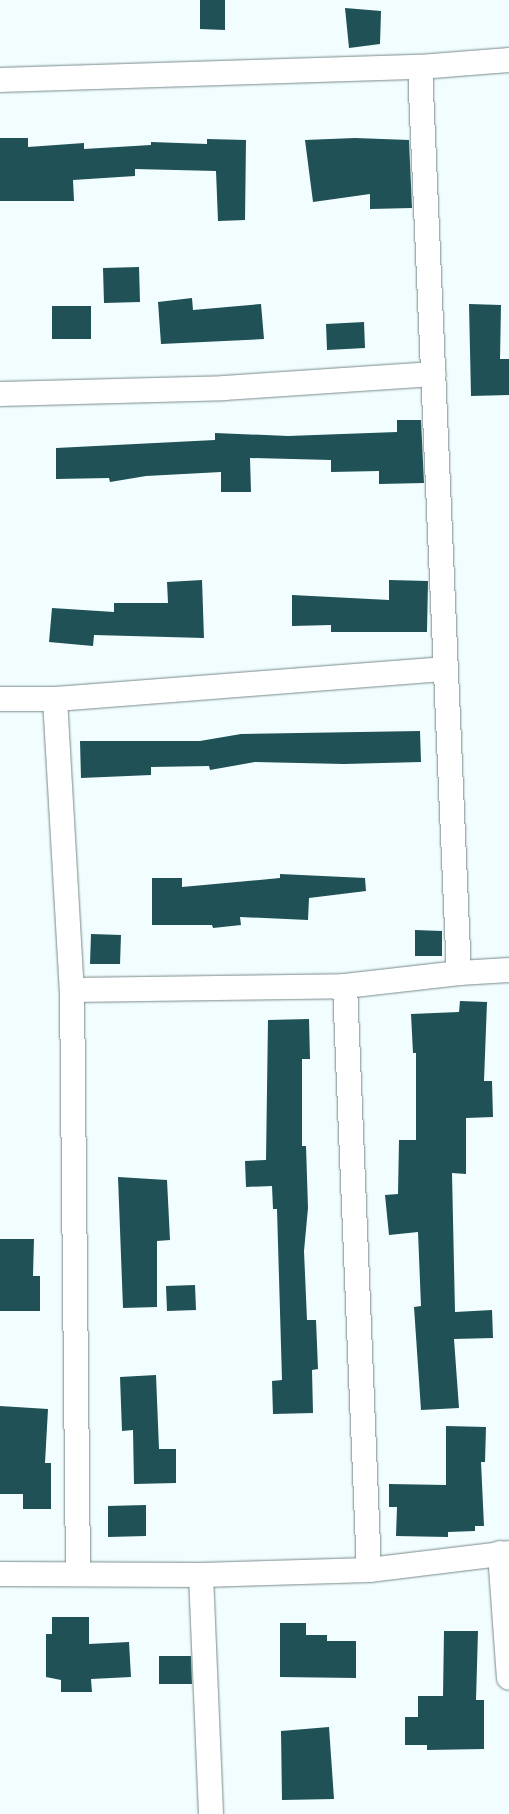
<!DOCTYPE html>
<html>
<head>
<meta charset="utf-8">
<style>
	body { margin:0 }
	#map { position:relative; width:509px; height:1814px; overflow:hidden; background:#f1fdfe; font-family:Raleway,sans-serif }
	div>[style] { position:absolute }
	.building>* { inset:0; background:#1f5156 }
	.roads { filter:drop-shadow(0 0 1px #788a8b) drop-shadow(0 0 1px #788a8b) }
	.street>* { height:24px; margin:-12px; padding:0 12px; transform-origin:12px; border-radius:12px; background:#fff }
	span { translate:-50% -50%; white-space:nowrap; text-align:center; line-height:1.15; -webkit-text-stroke:5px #f1fdfe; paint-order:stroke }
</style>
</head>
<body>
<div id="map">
	<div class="building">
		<div style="clip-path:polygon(200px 0,225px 0,225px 30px,200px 29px)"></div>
		<div style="clip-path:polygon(345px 8px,381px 11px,380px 44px,349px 48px)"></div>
		<div style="clip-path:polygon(0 138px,28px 138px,28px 147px,84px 143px,84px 149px,151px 145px,151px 142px,207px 144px,207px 139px,246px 140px,245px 220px,218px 221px,216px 171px,135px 169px,135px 176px,73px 180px,74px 201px,0 201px)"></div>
		<div style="clip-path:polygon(355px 138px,409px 140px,412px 208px,370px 209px,370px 194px,313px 202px,305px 140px)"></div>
		<div style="clip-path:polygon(139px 267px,140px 302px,104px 303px,103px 268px)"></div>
		<div style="clip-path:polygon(192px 298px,193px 310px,261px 304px,264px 339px,161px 344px,158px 302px)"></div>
		<div style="clip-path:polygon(469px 304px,501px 305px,500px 359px,509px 359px,509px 395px,471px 396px)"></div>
		<div style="clip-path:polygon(52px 306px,91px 306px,91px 339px,52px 339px)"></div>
		<div style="clip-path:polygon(364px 322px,365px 348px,327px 350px,326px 324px)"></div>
		<div style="clip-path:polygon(397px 420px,421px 420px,424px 483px,379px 484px,379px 471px,331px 472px,331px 460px,250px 458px,251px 492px,221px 492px,221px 472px,146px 476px,110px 482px,109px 478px,56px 479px,56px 448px,215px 440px,215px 433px,288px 436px,397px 432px)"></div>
		<div style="clip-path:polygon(202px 580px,204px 638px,94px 635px,93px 646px,49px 642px,52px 608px,114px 612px,114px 603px,168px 603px,167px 582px)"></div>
		<div style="clip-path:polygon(389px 580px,428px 581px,427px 632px,331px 632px,331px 625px,292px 626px,292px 595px,389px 600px)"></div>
		<div style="clip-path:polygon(420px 731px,421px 762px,344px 764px,255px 762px,210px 770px,209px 766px,151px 767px,151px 775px,81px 778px,80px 741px,200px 741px,241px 734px)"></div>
		<div style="clip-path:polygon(280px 874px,365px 878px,366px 891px,309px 898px,308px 920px,240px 917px,241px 925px,213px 928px,212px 925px,152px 925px,152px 878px,182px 878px,182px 887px,280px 878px)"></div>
		<div style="clip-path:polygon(415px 930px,442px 931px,442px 956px,415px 956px)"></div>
		<div style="clip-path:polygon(91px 934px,121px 935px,120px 964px,90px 964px)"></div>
		<div style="clip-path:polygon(460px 1001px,487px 1002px,484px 1081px,492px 1081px,493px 1117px,466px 1118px,466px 1174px,452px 1173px,455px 1312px,492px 1310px,493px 1338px,454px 1339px,459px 1408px,421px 1410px,414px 1307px,421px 1306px,418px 1232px,389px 1235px,385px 1195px,398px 1194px,399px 1140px,416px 1140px,416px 1053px,413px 1053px,411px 1014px,459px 1012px)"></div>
		<div style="clip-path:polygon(309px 1019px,310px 1059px,302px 1059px,302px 1146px,306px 1146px,308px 1208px,304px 1251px,307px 1320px,316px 1320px,318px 1369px,312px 1370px,313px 1413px,273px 1414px,272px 1381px,282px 1380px,277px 1209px,273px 1209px,272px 1186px,246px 1187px,245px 1161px,266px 1160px,268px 1020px)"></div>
		<div style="clip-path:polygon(118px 1177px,167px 1180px,170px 1240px,157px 1241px,157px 1307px,123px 1308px)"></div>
		<div style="clip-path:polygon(0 1239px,34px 1239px,33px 1276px,40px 1276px,40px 1311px,0 1311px)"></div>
		<div style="clip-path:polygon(195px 1285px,196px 1310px,167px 1311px,166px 1286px)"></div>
		<div style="clip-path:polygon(156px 1375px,159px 1449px,176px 1449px,176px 1483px,134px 1484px,133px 1430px,122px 1431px,120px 1377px)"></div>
		<div style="clip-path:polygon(0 1406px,48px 1409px,45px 1463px,51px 1463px,51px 1509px,23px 1509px,23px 1494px,0 1494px)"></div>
		<div style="clip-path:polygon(446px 1426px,486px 1427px,485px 1462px,481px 1462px,484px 1526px,475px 1526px,475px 1531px,448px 1532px,448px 1537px,396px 1536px,397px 1507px,389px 1507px,389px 1484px,446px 1485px)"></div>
		<div style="clip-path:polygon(146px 1505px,146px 1536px,108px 1537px,108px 1506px)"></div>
		<div style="clip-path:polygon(52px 1617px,89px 1617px,89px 1644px,129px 1642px,131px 1677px,91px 1679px,92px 1692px,61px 1692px,61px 1680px,46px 1677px,46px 1634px,52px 1634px)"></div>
		<div style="clip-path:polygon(280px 1623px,306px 1623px,306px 1635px,327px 1635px,327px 1641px,356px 1641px,356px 1678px,280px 1677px)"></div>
		<div style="clip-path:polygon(444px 1631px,478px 1631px,476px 1700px,484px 1700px,484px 1749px,427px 1750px,427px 1745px,405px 1745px,405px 1717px,418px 1717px,418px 1696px,443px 1696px)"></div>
		<div style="clip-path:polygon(159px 1656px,191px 1656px,192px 1684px,159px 1684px)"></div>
		<div style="clip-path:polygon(329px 1727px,334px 1799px,282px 1800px,281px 1731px)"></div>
	</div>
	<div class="roads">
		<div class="street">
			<div style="left:420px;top:67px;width:907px;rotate:87.54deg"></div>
			<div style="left:0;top:80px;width:420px;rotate:-1.8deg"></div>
			<div style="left:420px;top:67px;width:89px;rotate:-4.5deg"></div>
			<div style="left:0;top:394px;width:224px;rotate:-1.5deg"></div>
			<div style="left:224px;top:388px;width:210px;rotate:-3.8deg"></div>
			<div style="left:0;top:699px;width:55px"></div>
			<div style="left:55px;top:699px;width:291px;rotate:86.7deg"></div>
			<div style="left:72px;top:990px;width:584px;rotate:89.41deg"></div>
			<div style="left:55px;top:699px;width:390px;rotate:-4.4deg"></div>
			<div style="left:345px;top:986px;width:584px;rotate:87.65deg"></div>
			<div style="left:72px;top:990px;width:273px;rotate:-0.8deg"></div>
			<div style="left:345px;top:986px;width:115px;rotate:-6.5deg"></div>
			<div style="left:459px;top:973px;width:50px;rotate:-3.4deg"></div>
			<div style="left:500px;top:1553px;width:125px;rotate:85.9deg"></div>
			<div style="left:0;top:1574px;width:201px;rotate:0.3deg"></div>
			<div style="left:201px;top:1575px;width:168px;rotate:-1.7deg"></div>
			<div style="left:369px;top:1570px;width:141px;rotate:-6.9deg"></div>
			<div style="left:201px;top:1575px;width:239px;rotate:87.6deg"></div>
		</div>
	</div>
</div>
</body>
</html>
